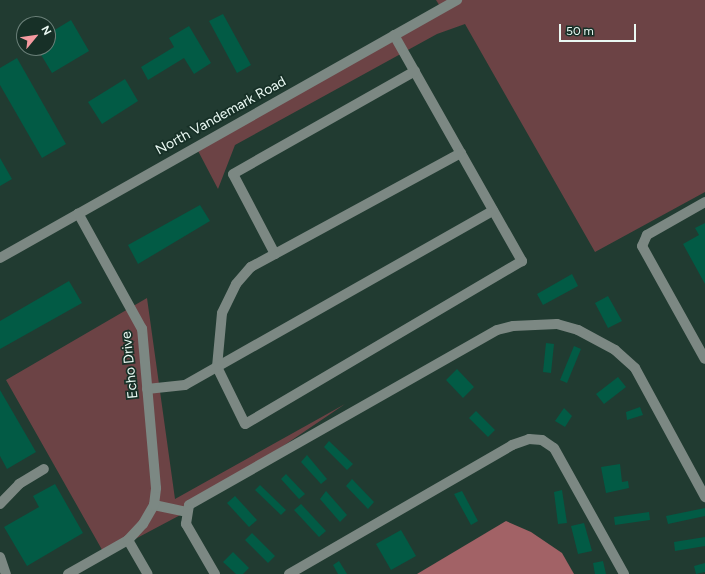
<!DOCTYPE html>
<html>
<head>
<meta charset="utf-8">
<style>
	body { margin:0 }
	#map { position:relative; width:705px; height:574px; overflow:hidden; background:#213b31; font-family:Figtree,sans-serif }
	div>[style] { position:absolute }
	.green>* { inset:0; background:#6c4345 }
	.water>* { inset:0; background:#a26266 }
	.building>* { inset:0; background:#025b45 }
	.minor>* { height:10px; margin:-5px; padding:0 5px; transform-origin:5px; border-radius:5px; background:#7c8883 }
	span { translate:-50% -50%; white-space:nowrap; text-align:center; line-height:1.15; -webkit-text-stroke:3.5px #173027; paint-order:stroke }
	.street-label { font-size:14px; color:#eaf9f3 }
	.north { position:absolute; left:16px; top:16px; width:40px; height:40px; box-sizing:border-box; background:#173027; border:1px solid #6b8079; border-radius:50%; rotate:61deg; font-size:11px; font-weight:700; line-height:16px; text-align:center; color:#eaf9f3 }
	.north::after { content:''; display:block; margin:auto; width:14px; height:18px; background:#f49aa0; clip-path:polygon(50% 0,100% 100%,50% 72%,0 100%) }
	.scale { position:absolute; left:559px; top:24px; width:77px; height:18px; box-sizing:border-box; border:2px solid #eaf9f3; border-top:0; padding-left:5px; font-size:12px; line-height:14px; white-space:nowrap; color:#eaf9f3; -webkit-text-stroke:3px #173027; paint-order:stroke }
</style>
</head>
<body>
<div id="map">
	<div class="green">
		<div style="clip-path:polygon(436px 0,705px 0,705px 192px,595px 252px,465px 24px,437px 34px,235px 145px,218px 189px,196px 147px,441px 8px)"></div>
		<div style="clip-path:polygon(147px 298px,175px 499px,345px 404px,186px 512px,105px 555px,6px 380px)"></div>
	</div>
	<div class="water">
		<div style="clip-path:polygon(506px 521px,531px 532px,562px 553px,574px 574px,417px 574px)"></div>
	</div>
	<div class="building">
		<div style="clip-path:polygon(223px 14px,251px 65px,237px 73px,209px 21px)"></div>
		<div style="clip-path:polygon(71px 20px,89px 51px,52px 73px,37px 48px,48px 48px,48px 34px)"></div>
		<div style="clip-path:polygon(189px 26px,211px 63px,194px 74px,184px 58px,148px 80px,141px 67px,174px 47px,169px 38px)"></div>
		<div style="clip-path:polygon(17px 58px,66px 144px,42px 158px,0 85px,0 68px)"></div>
		<div style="clip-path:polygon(125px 79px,138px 101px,102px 124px,88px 102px)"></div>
		<div style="clip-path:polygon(0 158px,12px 179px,0 186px)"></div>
		<div style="clip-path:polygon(200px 205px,210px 221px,138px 264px,128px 245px)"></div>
		<div style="clip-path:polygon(705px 223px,705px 284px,683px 244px,699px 235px,695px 228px)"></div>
		<div style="clip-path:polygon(572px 274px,578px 286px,543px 305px,537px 294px)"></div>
		<div style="clip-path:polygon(69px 281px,82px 303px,0 349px,0 321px)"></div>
		<div style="clip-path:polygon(608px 296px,622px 321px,608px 328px,595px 303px)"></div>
		<div style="clip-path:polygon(546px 343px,554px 344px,551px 373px,543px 372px)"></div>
		<div style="clip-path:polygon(574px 346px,581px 349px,567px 383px,560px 380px)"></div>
		<div style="clip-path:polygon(457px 369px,474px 387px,463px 398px,446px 380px)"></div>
		<div style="clip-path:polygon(618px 377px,626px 387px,604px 404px,596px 394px)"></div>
		<div style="clip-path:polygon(0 390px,36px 452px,7px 469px,0 456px)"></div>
		<div style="clip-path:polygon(640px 407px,643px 415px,627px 420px,626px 412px)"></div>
		<div style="clip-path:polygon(564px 408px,572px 416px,565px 427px,555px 421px)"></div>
		<div style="clip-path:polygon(476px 411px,495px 430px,488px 437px,469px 418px)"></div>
		<div style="clip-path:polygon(329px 441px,353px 464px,347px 470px,324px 447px)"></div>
		<div style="clip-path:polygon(307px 455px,327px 479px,321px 484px,301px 462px)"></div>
		<div style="clip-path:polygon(620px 464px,622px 482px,628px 481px,629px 488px,606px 493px,601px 467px)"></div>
		<div style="clip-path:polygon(286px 474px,305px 494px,299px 499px,281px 479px)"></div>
		<div style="clip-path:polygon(352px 479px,374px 502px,368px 509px,346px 486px)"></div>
		<div style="clip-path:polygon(55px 484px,83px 533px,27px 566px,4px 527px,39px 507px,33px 496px)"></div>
		<div style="clip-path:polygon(260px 485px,286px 510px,281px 515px,255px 490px)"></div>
		<div style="clip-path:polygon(562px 490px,567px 523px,558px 524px,554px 492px)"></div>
		<div style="clip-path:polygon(326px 491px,347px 515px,340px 522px,320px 499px)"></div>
		<div style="clip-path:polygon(462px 491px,478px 521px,471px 525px,454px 494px)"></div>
		<div style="clip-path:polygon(235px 496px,257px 520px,249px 527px,227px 503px)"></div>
		<div style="clip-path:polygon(301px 504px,326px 531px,319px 537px,294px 510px)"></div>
		<div style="clip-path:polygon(705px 508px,705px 516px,668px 524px,666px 516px)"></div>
		<div style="clip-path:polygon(649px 512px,650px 520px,615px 525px,614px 517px)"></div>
		<div style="clip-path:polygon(584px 523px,592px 551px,578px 554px,571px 526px)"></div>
		<div style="clip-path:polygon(401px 530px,416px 556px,391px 570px,376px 544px)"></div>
		<div style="clip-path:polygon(252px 533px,275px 556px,268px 563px,245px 540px)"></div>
		<div style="clip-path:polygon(705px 537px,705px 546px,675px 551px,674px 542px)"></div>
		<div style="clip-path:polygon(233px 552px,249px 568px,243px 574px,236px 574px,223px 562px)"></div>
		<div style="clip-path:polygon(339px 561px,347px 574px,338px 574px,333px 565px)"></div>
		<div style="clip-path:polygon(603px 561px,606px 574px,595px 574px,593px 563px)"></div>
		<div style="clip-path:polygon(705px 563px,705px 572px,696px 574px,694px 566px)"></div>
	</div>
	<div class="minor">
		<div style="left:394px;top:35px;width:260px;rotate:60.5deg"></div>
		<div style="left:522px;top:261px;width:321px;rotate:149.5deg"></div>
		<div style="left:245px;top:424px;width:64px;rotate:-116.2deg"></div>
		<div style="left:217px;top:367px;width:54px;rotate:-84.7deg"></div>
		<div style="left:222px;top:313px;width:32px;rotate:-64deg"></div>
		<div style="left:236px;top:284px;width:23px;rotate:-49deg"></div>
		<div style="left:251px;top:267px;width:239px;rotate:-28.5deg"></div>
		<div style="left:705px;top:202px;width:67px;rotate:150.4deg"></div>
		<div style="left:647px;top:235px;width:12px;rotate:114deg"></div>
		<div style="left:642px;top:246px;width:129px;rotate:60.9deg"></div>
		<div style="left:275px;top:254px;width:90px;rotate:-117.7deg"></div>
		<div style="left:233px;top:174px;width:209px;rotate:-29.5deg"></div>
		<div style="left:0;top:258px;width:525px;rotate:-29.45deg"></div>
		<div style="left:147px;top:389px;width:38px;rotate:-6deg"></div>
		<div style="left:185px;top:385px;width:354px;rotate:-29.5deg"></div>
		<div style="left:0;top:504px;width:28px;rotate:-46deg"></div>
		<div style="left:19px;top:484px;width:29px;rotate:-31deg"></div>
		<div style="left:154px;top:505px;width:33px;rotate:12deg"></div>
		<div style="left:128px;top:540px;width:39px;rotate:60deg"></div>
		<div style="left:0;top:557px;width:18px;rotate:71deg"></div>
		<div style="left:68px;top:574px;width:69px;rotate:-29.5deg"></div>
		<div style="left:128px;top:540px;width:22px;rotate:-47deg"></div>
		<div style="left:143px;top:524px;width:22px;rotate:-60deg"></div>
		<div style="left:154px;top:505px;width:17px;rotate:-83deg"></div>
		<div style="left:156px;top:488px;width:160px;rotate:-95deg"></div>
		<div style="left:142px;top:329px;width:132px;rotate:-118.9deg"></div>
		<div style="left:215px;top:574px;width:58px;rotate:-120.1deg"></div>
		<div style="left:186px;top:524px;width:19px;rotate:-81deg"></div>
		<div style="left:189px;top:505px;width:354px;rotate:-29.6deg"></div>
		<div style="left:497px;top:330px;width:16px;rotate:-14deg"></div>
		<div style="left:513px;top:326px;width:44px;rotate:-2.6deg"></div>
		<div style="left:557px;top:324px;width:22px;rotate:16deg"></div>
		<div style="left:578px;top:330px;width:42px;rotate:28.4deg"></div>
		<div style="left:615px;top:350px;width:27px;rotate:42deg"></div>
		<div style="left:635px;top:368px;width:147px;rotate:61.5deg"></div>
		<div style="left:289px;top:574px;width:258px;rotate:-30deg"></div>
		<div style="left:512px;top:445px;width:18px;rotate:-19deg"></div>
		<div style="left:529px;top:439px;width:13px;rotate:4deg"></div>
		<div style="left:542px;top:440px;width:14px;rotate:34deg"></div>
		<div style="left:554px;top:448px;width:144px;rotate:60.9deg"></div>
	</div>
	<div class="street-label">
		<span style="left:221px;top:116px;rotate:-29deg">North Vandemark Road</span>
		<span style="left:130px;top:365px;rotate:-96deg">Echo Drive</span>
	</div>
	<div class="north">N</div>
	<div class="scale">50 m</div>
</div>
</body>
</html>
